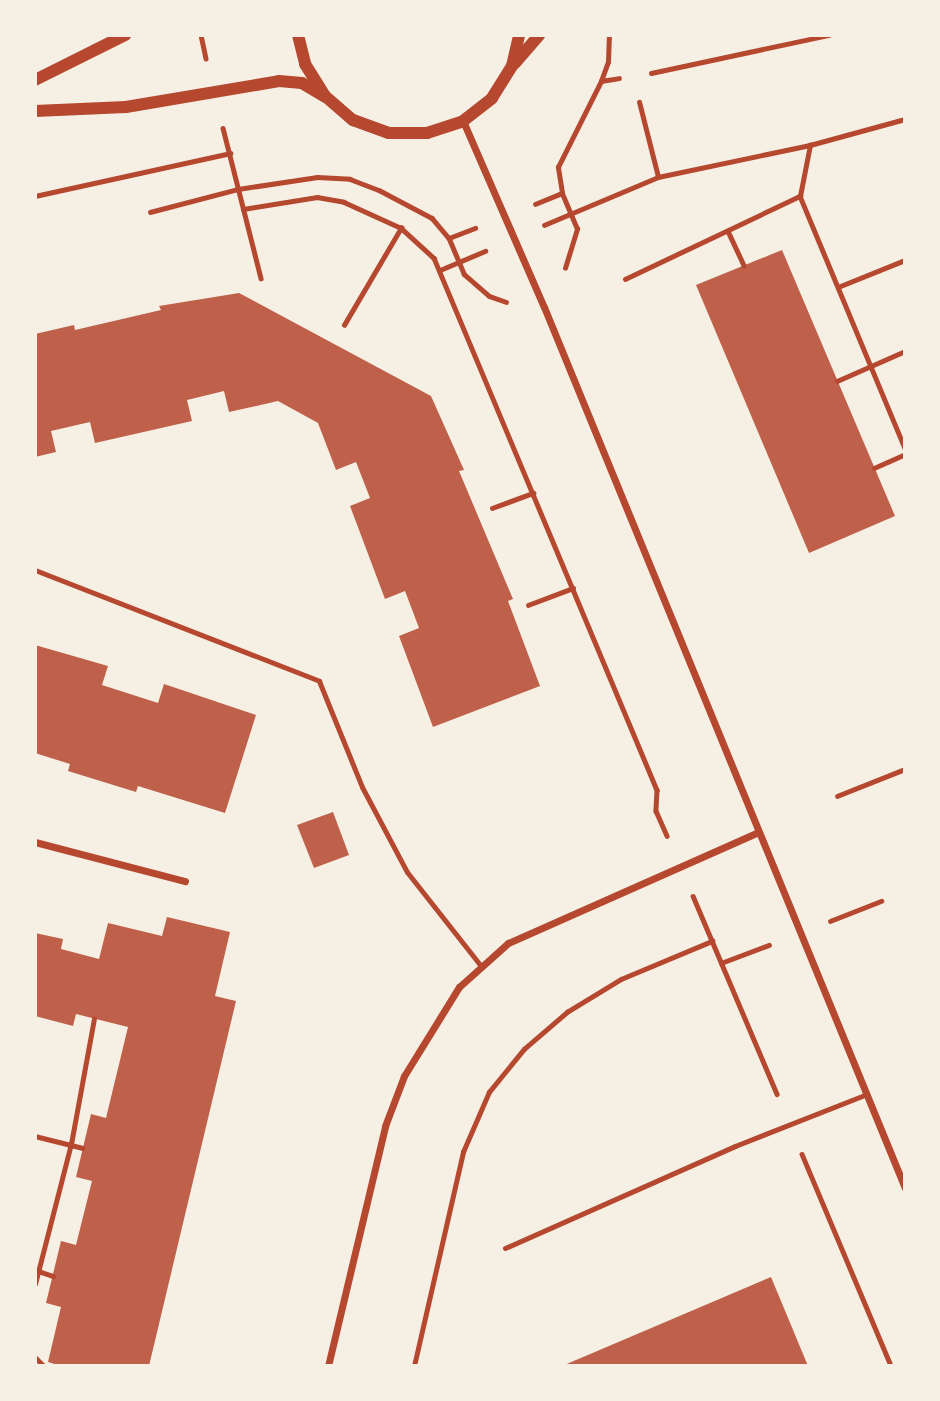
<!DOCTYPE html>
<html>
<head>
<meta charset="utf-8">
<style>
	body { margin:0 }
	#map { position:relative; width:940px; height:1401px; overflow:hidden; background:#f6efe4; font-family:Ubuntu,sans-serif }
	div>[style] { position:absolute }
	.building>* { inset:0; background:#bf614a }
	.path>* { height:4.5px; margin:-2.25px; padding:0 2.25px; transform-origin:2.25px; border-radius:2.25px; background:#b5482f }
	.service>* { height:5px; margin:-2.5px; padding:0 2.5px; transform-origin:2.5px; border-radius:2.5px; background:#b5482f }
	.minor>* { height:7px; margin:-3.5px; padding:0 3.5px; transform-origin:3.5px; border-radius:3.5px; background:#b5482f }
	.tertiary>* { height:12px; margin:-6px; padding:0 6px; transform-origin:6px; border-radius:6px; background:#b5482f }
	span { translate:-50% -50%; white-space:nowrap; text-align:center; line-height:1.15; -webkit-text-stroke:5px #f6efe4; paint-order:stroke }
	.frame { position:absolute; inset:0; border:37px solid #f6efe4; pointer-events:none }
</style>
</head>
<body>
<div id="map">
	<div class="building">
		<div style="clip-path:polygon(782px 250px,895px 516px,809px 553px,696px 285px)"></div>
		<div style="clip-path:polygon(239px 293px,431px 396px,464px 470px,459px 471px,513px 599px,508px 601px,540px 686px,433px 727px,399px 636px,419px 628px,405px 591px,385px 599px,350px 506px,370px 498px,356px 462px,336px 470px,318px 423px,278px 401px,229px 412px,224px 391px,187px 400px,192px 421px,95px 443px,90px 422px,51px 431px,56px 452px,35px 457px,35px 334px,74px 325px,75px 330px,161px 310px,159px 306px)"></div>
		<div style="clip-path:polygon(35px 645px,108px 666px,102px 685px,158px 703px,164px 684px,256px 715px,225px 813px,138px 786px,136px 792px,68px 771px,70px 764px,35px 753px)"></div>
		<div style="clip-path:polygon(333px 812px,349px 855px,314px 868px,297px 825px)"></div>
		<div style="clip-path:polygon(167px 917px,230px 932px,215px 996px,236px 1001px,149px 1366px,61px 1366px,48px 1362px,61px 1307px,46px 1303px,61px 1241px,76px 1245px,92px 1181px,76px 1177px,91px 1114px,106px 1118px,128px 1027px,76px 1014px,73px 1026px,35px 1016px,35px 933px,63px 939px,61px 949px,99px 959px,108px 923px,162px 936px)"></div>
		<div style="clip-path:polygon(771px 1277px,808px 1366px,562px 1366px)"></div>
	</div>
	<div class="path">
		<div style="left:201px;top:35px;width:24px;rotate:78deg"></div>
		<div style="left:601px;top:81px;width:18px;rotate:-9deg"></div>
		<div style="left:223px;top:128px;width:155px;rotate:75.8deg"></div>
		<div style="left:658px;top:177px;width:155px;rotate:-11.9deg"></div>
		<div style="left:35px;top:196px;width:200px;rotate:-12.4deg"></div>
		<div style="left:800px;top:196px;width:52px;rotate:-78.9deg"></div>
		<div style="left:810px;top:145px;width:98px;rotate:-15.3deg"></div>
		<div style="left:535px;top:204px;width:29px;rotate:-22deg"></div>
		<div style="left:243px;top:209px;width:75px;rotate:-9.2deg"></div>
		<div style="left:317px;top:197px;width:27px;rotate:10deg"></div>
		<div style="left:344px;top:202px;width:63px;rotate:24.5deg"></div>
		<div style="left:401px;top:228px;width:45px;rotate:42.3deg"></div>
		<div style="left:434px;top:258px;width:577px;rotate:67.26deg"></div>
		<div style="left:657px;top:790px;width:21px;rotate:93deg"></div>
		<div style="left:656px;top:811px;width:27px;rotate:66deg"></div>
		<div style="left:150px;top:212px;width:91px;rotate:-14.6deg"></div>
		<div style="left:238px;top:189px;width:80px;rotate:-8.6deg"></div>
		<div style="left:317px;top:177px;width:33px;rotate:3deg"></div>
		<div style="left:350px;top:179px;width:31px;rotate:21deg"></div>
		<div style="left:379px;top:190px;width:60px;rotate:27.8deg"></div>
		<div style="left:432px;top:218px;width:26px;rotate:50deg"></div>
		<div style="left:449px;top:238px;width:28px;rotate:-21deg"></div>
		<div style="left:544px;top:225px;width:124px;rotate:-22.8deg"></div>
		<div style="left:658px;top:177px;width:77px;rotate:-104.2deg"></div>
		<div style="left:728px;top:231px;width:38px;rotate:65deg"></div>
		<div style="left:449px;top:238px;width:39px;rotate:67deg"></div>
		<div style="left:464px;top:274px;width:33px;rotate:41deg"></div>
		<div style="left:489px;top:296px;width:18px;rotate:19deg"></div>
		<div style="left:565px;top:268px;width:41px;rotate:-72.9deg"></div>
		<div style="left:577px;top:229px;width:39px;rotate:-113deg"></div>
		<div style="left:562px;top:193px;width:26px;rotate:-99deg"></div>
		<div style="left:558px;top:167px;width:96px;rotate:-63.4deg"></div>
		<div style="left:601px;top:81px;width:20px;rotate:-70deg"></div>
		<div style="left:608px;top:62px;width:27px;rotate:-88deg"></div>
		<div style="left:440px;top:270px;width:49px;rotate:-22.9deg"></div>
		<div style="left:625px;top:279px;width:194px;rotate:-25.4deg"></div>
		<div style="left:800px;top:196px;width:273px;rotate:67.4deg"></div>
		<div style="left:838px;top:287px;width:72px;rotate:-21.9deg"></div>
		<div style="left:344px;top:325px;width:113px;rotate:-59.6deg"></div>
		<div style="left:837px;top:381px;width:74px;rotate:-23.8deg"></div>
		<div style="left:874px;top:468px;width:34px;rotate:-24deg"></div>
		<div style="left:492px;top:508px;width:44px;rotate:-20.1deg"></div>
		<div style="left:528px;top:605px;width:48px;rotate:-20.7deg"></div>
		<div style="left:837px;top:796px;width:73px;rotate:-21.7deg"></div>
		<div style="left:693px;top:896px;width:215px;rotate:67deg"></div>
		<div style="left:830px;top:921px;width:55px;rotate:-21.4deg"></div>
		<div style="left:721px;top:963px;width:51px;rotate:-20.6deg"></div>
		<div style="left:35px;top:1136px;width:49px;rotate:14deg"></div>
		<div style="left:802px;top:1154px;width:230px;rotate:67.2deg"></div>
		<div style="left:35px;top:1270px;width:19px;rotate:18deg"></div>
		<div style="left:35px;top:1284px;width:145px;rotate:-75.6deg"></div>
		<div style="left:71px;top:1144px;width:127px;rotate:-79.6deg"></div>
		<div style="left:35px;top:1357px;width:13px;rotate:45deg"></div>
		<div style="left:414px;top:1366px;width:220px;rotate:-77.1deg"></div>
		<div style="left:463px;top:1152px;width:65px;rotate:-66.6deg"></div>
		<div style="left:489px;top:1092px;width:55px;rotate:-50.9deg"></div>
		<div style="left:524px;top:1049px;width:57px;rotate:-40.7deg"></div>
		<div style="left:567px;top:1012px;width:63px;rotate:-31.4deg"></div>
		<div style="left:621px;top:979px;width:99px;rotate:-22.7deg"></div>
	</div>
	<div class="service">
		<div style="left:651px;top:73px;width:182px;rotate:-12.1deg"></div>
		<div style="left:35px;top:570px;width:305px;rotate:21.3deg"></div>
		<div style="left:319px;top:681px;width:114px;rotate:67.9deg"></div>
		<div style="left:362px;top:787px;width:96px;rotate:62.1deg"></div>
		<div style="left:407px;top:872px;width:120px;rotate:51.8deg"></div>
		<div style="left:505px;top:1248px;width:252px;rotate:-23.9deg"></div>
		<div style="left:735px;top:1146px;width:142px;rotate:-21.5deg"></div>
	</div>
	<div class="minor">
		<div style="left:463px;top:121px;width:203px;rotate:66.5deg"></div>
		<div style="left:544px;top:307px;width:952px;rotate:67.72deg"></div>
		<div style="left:35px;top:842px;width:155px;rotate:14.6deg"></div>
		<div style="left:328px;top:1366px;width:247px;rotate:-76.6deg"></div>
		<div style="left:385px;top:1126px;width:53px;rotate:-69.2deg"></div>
		<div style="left:404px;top:1076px;width:105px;rotate:-58.3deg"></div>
		<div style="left:459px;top:987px;width:66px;rotate:-41.9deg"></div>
		<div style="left:508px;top:943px;width:274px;rotate:-23.9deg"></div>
	</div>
	<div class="tertiary">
		<div style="left:298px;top:35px;width:30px;rotate:76deg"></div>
		<div style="left:305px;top:64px;width:38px;rotate:58deg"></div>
		<div style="left:325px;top:96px;width:37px;rotate:41deg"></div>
		<div style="left:353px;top:120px;width:38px;rotate:20deg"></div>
		<div style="left:389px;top:133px;width:38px"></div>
		<div style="left:427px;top:133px;width:38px;rotate:-18deg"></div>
		<div style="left:463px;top:121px;width:37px;rotate:-38deg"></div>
		<div style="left:492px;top:98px;width:38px;rotate:-58deg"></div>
		<div style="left:512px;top:66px;width:32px;rotate:-77deg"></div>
		<div style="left:515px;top:63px;width:37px;rotate:-49deg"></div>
		<div style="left:35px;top:80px;width:101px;rotate:-26.6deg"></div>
		<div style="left:35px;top:111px;width:91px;rotate:-2.5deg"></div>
		<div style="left:126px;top:107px;width:155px;rotate:-9.6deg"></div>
		<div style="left:279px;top:81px;width:23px;rotate:5deg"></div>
		<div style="left:302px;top:83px;width:26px;rotate:31deg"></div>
	</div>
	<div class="frame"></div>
</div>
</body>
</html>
